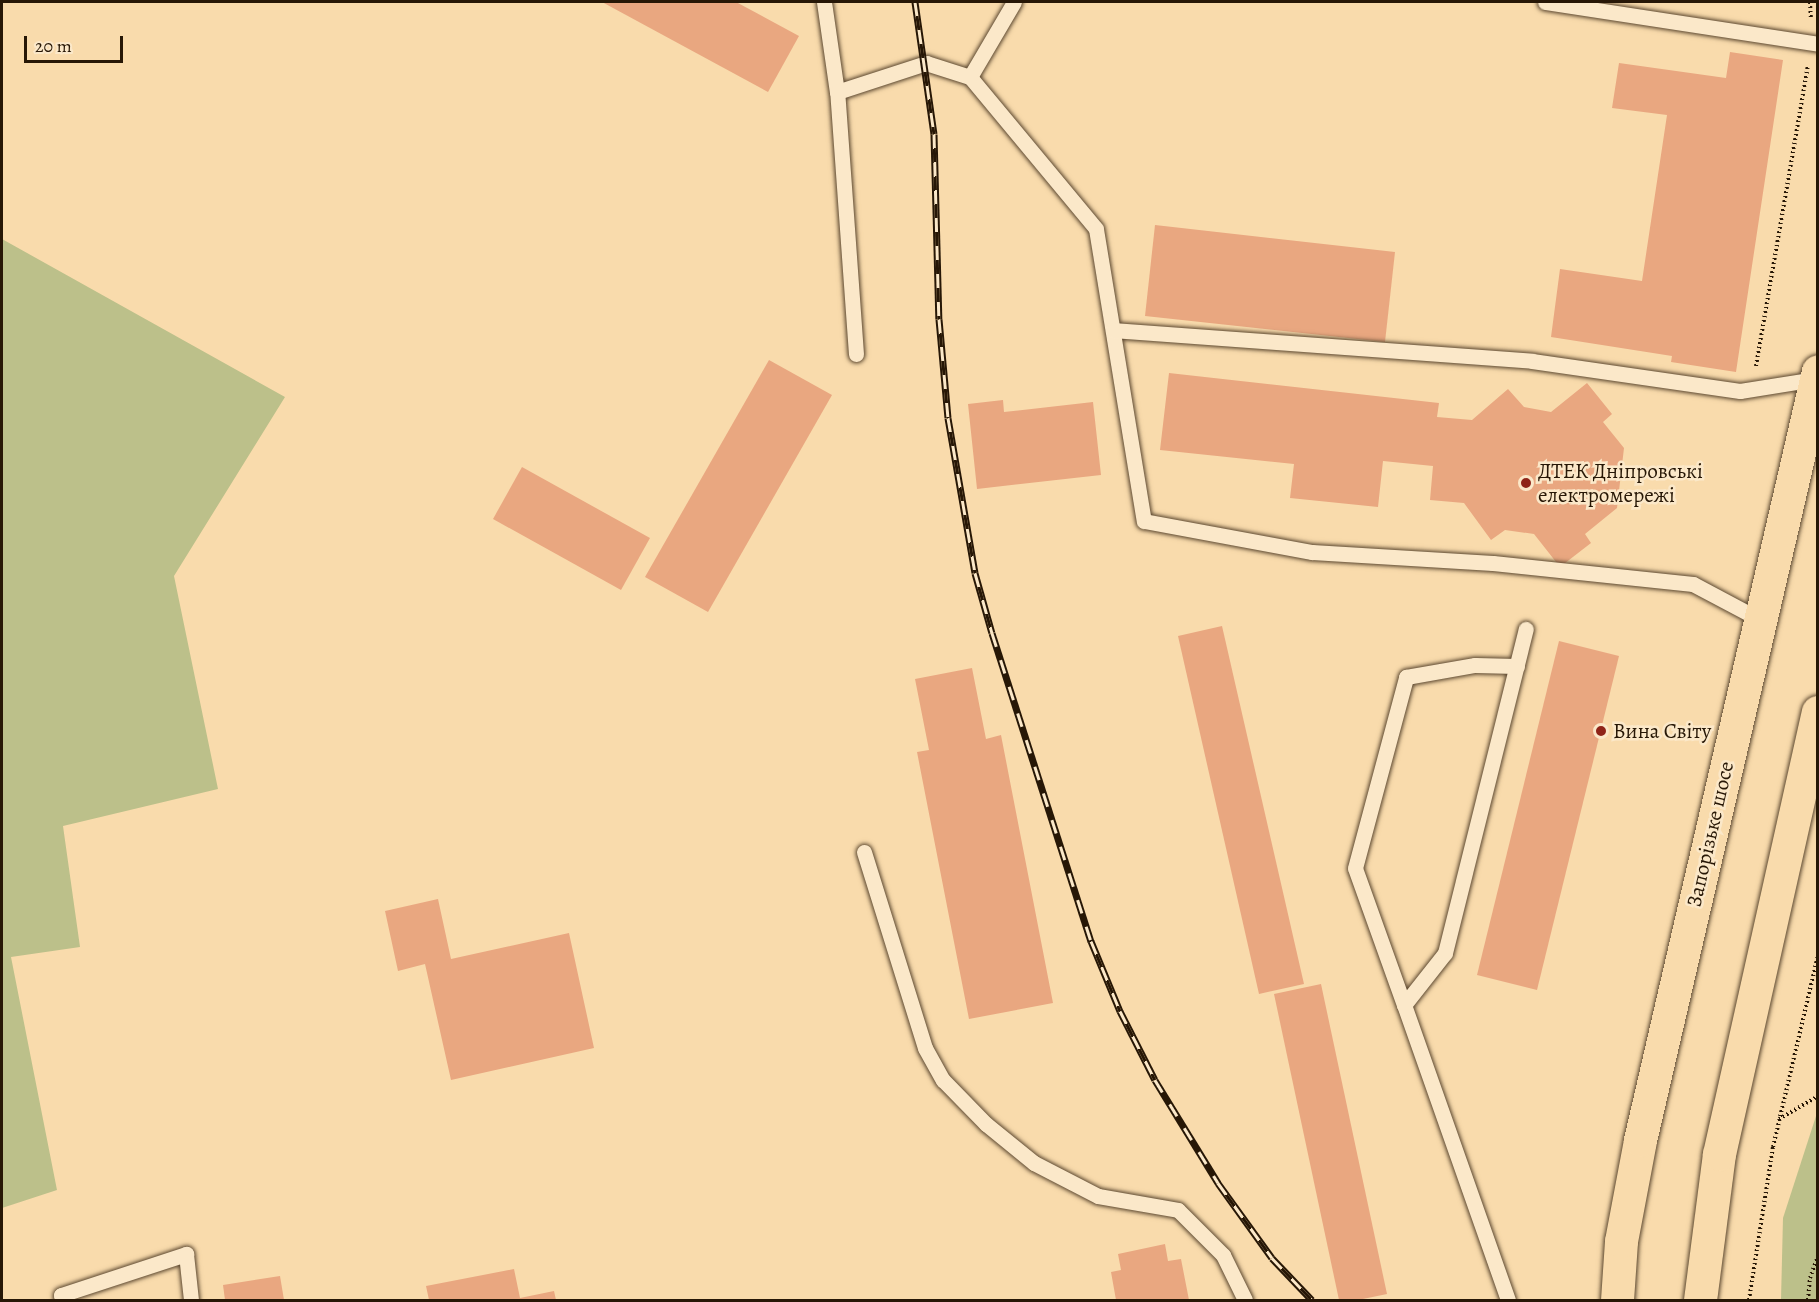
<!DOCTYPE html>
<html>
<head>
<meta charset="utf-8">
<style>
	body { margin:0 }
	#map { position:relative; width:1819px; height:1302px; overflow:hidden; background:#f9dbac; font-family:Alegreya,serif }
	div>[style] { position:absolute }
	.green>* { inset:0; background:#bcc08a }
	.building>* { inset:0; background:#e9a780 }
	.path>* { height:4px; margin-top:-2px; transform-origin:0; background:repeating-linear-gradient(90deg,#271706 0 1.5px,transparent 0 4.5px) }
	.roads { filter:drop-shadow(0 0 2px #5c4830) drop-shadow(0 0 2px #5c4830) }
	.service>* { height:15px; margin:-7.5px; padding:0 7.5px; transform-origin:7.5px; border-radius:7.5px; background:#fbe8c9 }
	.primary>* { height:33px; margin:-16.5px; padding:0 16.5px; transform-origin:16.5px; border-radius:16.5px; background:#f9dbac }
	.rail>* { height:7px; margin-top:-3.5px; transform-origin:0; background:repeating-linear-gradient(90deg,#fbe8c9 0 14px,#271706 0 28px); box-sizing:border-box; border-block:2px solid #271706 }
	.dots>* { width:16px; height:16px; translate:-50% -50%; box-sizing:border-box; border:3px solid #fbe8c9; border-radius:50% }
	span { translate:-50% -50%; white-space:nowrap; text-align:center; line-height:1.15; -webkit-text-stroke:5px #fbe8c9; paint-order:stroke }
	.poi-label { font-size:21px; color:#271706 }
	.left { translate:0 -50%; text-align:left }
	.street-label { font-size:21px; color:#271706 }
	.frame { position:absolute; inset:0; border:3px solid #271706; pointer-events:none }
	.scale { position:absolute; left:24px; top:36px; width:99px; height:27px; box-sizing:border-box; border:3px solid #271706; border-top:0; padding-left:8px; font-size:18px; line-height:21px; white-space:nowrap; color:#271706; -webkit-text-stroke:4px #fbe8c9; paint-order:stroke }
</style>
</head>
<body>
<div id="map">
	<div class="green">
		<div style="clip-path:polygon(2px 239px,285px 397px,174px 576px,218px 789px,63px 826px,80px 947px,11px 957px,57px 1190px,2px 1208px)"></div>
		<div style="clip-path:polygon(1817px 1113px,1817px 1300px,1781px 1300px,1783px 1218px)"></div>
	</div>
	<div class="building">
		<div style="clip-path:polygon(602px 2px,736px 2px,799px 36px,768px 92px)"></div>
		<div style="clip-path:polygon(1730px 52px,1783px 60px,1736px 372px,1671px 362px,1672px 356px,1551px 337px,1560px 269px,1642px 281px,1667px 115px,1612px 108px,1619px 63px,1726px 78px)"></div>
		<div style="clip-path:polygon(1155px 225px,1395px 252px,1385px 342px,1145px 316px)"></div>
		<div style="clip-path:polygon(769px 360px,832px 395px,708px 612px,645px 577px)"></div>
		<div style="clip-path:polygon(1169px 373px,1439px 403px,1437px 417px,1472px 420px,1508px 389px,1524px 407px,1551px 412px,1587px 383px,1612px 414px,1603px 422px,1624px 448px,1617px 508px,1585px 534px,1591px 543px,1560px 567px,1534px 534px,1505px 530px,1491px 540px,1464px 503px,1430px 500px,1433px 466px,1383px 461px,1378px 507px,1290px 498px,1294px 464px,1160px 450px)"></div>
		<div style="clip-path:polygon(1003px 400px,1004px 412px,1093px 402px,1101px 475px,977px 489px,968px 404px)"></div>
		<div style="clip-path:polygon(522px 467px,650px 538px,621px 590px,493px 519px)"></div>
		<div style="clip-path:polygon(1222px 626px,1304px 984px,1259px 994px,1178px 636px)"></div>
		<div style="clip-path:polygon(1559px 641px,1619px 656px,1537px 990px,1477px 975px)"></div>
		<div style="clip-path:polygon(972px 668px,986px 739px,1001px 735px,1053px 1003px,969px 1019px,917px 752px,929px 750px,915px 679px)"></div>
		<div style="clip-path:polygon(438px 899px,451px 959px,569px 933px,594px 1048px,451px 1080px,425px 964px,398px 971px,385px 911px)"></div>
		<div style="clip-path:polygon(1321px 984px,1387px 1294px,1358px 1300px,1339px 1300px,1274px 994px)"></div>
		<div style="clip-path:polygon(1165px 1244px,1168px 1261px,1181px 1259px,1189px 1300px,1116px 1300px,1111px 1272px,1121px 1270px,1118px 1254px)"></div>
		<div style="clip-path:polygon(514px 1269px,520px 1298px,554px 1291px,556px 1300px,429px 1300px,426px 1286px)"></div>
		<div style="clip-path:polygon(280px 1276px,284px 1300px,225px 1300px,223px 1285px)"></div>
	</div>
	<div class="path">
		<div style="left:1810px;top:2px;width:17px;rotate:87deg"></div>
		<div style="left:1756px;top:366px;width:304px;rotate:-80.2deg"></div>
		<div style="left:1779px;top:1119px;width:45px;rotate:-30.5deg"></div>
		<div style="left:1749px;top:1300px;width:155px;rotate:-81.1deg"></div>
		<div style="left:1773px;top:1147px;width:197px;rotate:-76.8deg"></div>
		<div style="left:1808px;top:1300px;width:22px;rotate:-85deg"></div>
		<div style="left:1810px;top:1278px;width:23px;rotate:-70deg"></div>
	</div>
	<div class="roads">
		<div class="service">
			<div style="left:824px;top:2px;width:91px;rotate:81.8deg"></div>
			<div style="left:1014px;top:2px;width:87px;rotate:120.4deg"></div>
			<div style="left:970px;top:77px;width:197px;rotate:50.3deg"></div>
			<div style="left:1096px;top:229px;width:296px;rotate:80.7deg"></div>
			<div style="left:1144px;top:521px;width:171px;rotate:10.5deg"></div>
			<div style="left:1312px;top:552px;width:181px;rotate:3.5deg"></div>
			<div style="left:1493px;top:563px;width:201px;rotate:6deg"></div>
			<div style="left:1693px;top:584px;width:77px;rotate:27.9deg"></div>
			<div style="left:1545px;top:2px;width:276px;rotate:8.7deg"></div>
			<div style="left:1113px;top:330px;width:420px;rotate:4.2deg"></div>
			<div style="left:1532px;top:361px;width:210px;rotate:8.2deg"></div>
			<div style="left:1740px;top:391px;width:77px;rotate:-9deg"></div>
			<div style="left:856px;top:354px;width:263px;rotate:-94.1deg"></div>
			<div style="left:837px;top:92px;width:94px;rotate:-18deg"></div>
			<div style="left:926px;top:63px;width:46px;rotate:17.7deg"></div>
			<div style="left:864px;top:852px;width:205px;rotate:72.7deg"></div>
			<div style="left:925px;top:1048px;width:37px;rotate:61deg"></div>
			<div style="left:943px;top:1080px;width:62px;rotate:45.7deg"></div>
			<div style="left:986px;top:1124px;width:62px;rotate:39.1deg"></div>
			<div style="left:1034px;top:1163px;width:72px;rotate:27.3deg"></div>
			<div style="left:1098px;top:1196px;width:81px;rotate:9.9deg"></div>
			<div style="left:1178px;top:1210px;width:64px;rotate:45deg"></div>
			<div style="left:1223px;top:1255px;width:50px;rotate:63.9deg"></div>
			<div style="left:1404px;top:1005px;width:145px;rotate:-109.7deg"></div>
			<div style="left:1355px;top:868px;width:198px;rotate:-75deg"></div>
			<div style="left:1406px;top:677px;width:70px;rotate:-9.9deg"></div>
			<div style="left:1475px;top:665px;width:42px;rotate:1.4deg"></div>
			<div style="left:62px;top:1300px;width:5px;rotate:-101deg"></div>
			<div style="left:61px;top:1295px;width:132px;rotate:-18.2deg"></div>
			<div style="left:186px;top:1254px;width:46px;rotate:83.8deg"></div>
			<div style="left:1508px;top:1300px;width:313px;rotate:-109.4deg"></div>
			<div style="left:1404px;top:1005px;width:66px;rotate:-51.7deg"></div>
			<div style="left:1445px;top:953px;width:334px;rotate:-76deg"></div>
		</div>
		<div class="primary">
			<div style="left:1617px;top:1300px;width:59px;rotate:-86.1deg"></div>
			<div style="left:1621px;top:1241px;width:103px;rotate:-79.3deg"></div>
			<div style="left:1640px;top:1140px;width:789px;rotate:-76.97deg"></div>
			<div style="left:1700px;top:1300px;width:147px;rotate:-82.6deg"></div>
			<div style="left:1719px;top:1154px;width:453px;rotate:-77.4deg"></div>
		</div>
	</div>
	<div class="rail">
		<div style="left:915px;top:2px;width:133px;rotate:81.8deg"></div>
		<div style="left:934px;top:134px;width:185px;rotate:88.5deg"></div>
		<div style="left:939px;top:319px;width:99px;rotate:84.8deg"></div>
		<div style="left:948px;top:418px;width:157px;rotate:80.1deg"></div>
		<div style="left:975px;top:573px;width:62px;rotate:74.2deg"></div>
		<div style="left:992px;top:633px;width:324px;rotate:72.2deg"></div>
		<div style="left:1091px;top:941px;width:76px;rotate:67.5deg"></div>
		<div style="left:1120px;top:1011px;width:77px;rotate:63.1deg"></div>
		<div style="left:1155px;top:1080px;width:121px;rotate:58.5deg"></div>
		<div style="left:1218px;top:1183px;width:92px;rotate:54.2deg"></div>
		<div style="left:1272px;top:1258px;width:58px;rotate:46.4deg"></div>
	</div>
	<div class="dots">
		<div style="left:1526px;top:483px;background:#8f2418"></div>
		<div style="left:1601px;top:731px;background:#8f2418"></div>
	</div>
	<div class="poi-label">
		<span class="left" style="left:1538px;top:483px">ДТЕК Дніпровські<br>електромережі</span>
		<span class="left" style="left:1613px;top:731px">Вина Світу</span>
	</div>
	<div class="street-label">
		<span style="left:1710px;top:834px;rotate:-77deg">Запорізьке шосе</span>
	</div>
	<div class="frame"></div>
	<div class="scale">20 m</div>
</div>
</body>
</html>
